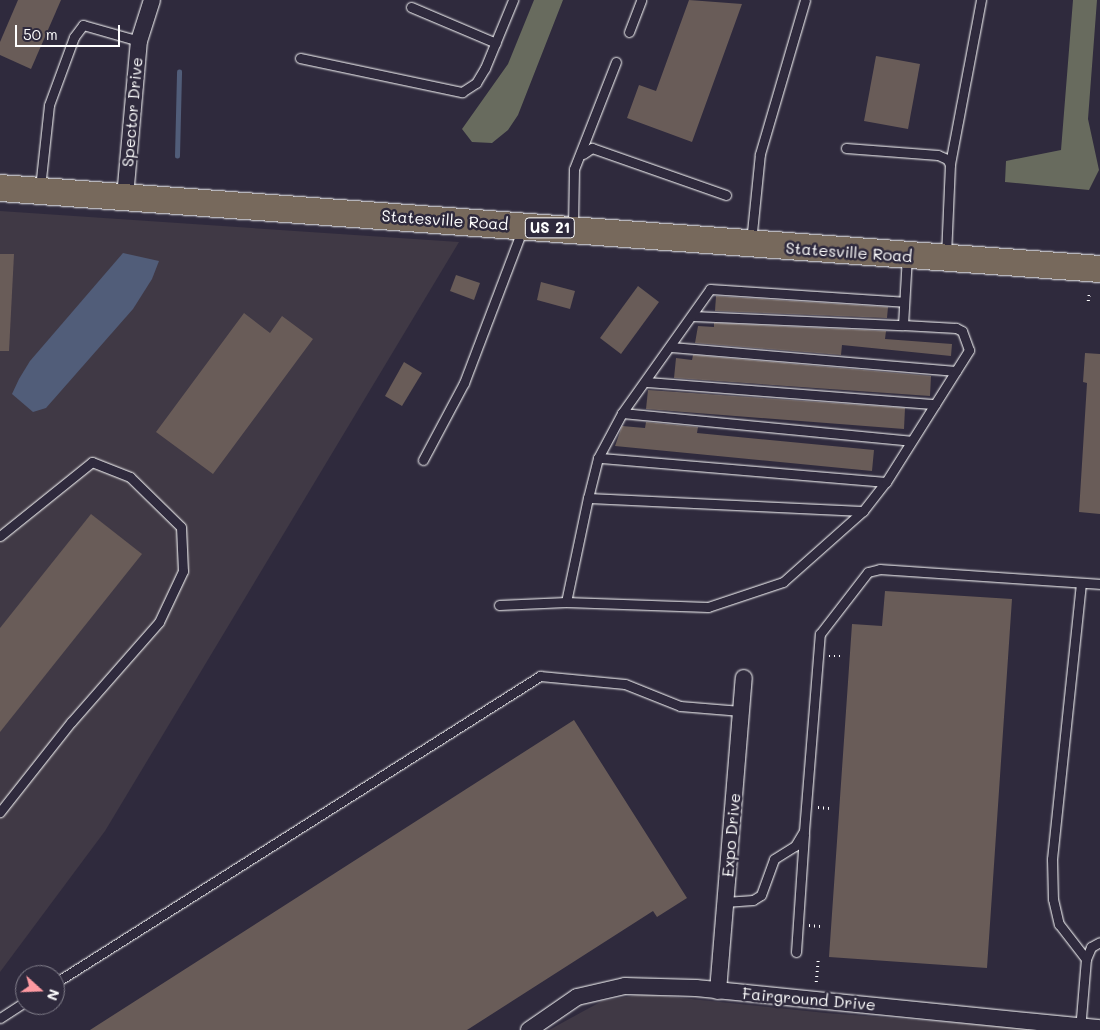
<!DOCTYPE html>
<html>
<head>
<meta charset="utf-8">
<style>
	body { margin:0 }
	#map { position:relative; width:1100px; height:1030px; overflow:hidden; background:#2f2a3d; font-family:Mali,sans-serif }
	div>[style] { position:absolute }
	.built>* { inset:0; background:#403945 }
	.green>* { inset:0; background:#686b5e }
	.water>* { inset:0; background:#515d79 }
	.stream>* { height:4.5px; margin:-2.25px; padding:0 2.25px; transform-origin:2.25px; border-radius:2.25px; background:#515d79 }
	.building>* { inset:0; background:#695c58 }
	.path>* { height:2.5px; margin-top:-1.25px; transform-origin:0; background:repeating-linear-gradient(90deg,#fff 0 1px,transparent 0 5px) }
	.roads { filter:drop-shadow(0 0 1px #fff) drop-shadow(0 0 1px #fff) }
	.lane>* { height:9px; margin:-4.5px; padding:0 4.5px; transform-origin:4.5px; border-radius:4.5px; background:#2f2a3d }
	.street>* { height:16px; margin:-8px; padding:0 8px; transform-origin:8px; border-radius:8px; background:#2f2a3d }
	.primary>* { height:26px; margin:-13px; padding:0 13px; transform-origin:13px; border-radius:13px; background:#77695c }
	span { translate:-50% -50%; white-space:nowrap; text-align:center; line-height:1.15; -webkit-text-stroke:5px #2f2a3d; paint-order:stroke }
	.shield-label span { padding:1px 4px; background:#2f2a3d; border:1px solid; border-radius:4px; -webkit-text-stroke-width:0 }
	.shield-label { font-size:15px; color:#fff; font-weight:700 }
	.street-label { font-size:16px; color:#fff }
	.north { position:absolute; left:15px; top:965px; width:50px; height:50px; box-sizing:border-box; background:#2f2a3d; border:1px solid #827f8b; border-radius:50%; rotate:110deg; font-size:14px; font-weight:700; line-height:20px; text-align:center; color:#fff }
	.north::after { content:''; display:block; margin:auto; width:18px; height:22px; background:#ff9aa2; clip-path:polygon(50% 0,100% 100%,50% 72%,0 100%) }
	.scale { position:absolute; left:15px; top:25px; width:105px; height:22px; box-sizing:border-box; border:2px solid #fff; border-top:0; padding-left:6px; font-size:15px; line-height:18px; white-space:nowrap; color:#fff; -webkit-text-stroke:4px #2f2a3d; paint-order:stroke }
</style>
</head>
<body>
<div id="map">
	<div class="built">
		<div style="clip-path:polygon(0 211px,459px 242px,105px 831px,0 972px)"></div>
		<div style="clip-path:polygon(643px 994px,826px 1013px,1050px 1030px,549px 1030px,602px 1001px)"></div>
	</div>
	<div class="green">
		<div style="clip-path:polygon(534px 0,563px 0,518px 115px,508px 130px,492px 143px,472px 142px,462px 129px,508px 64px)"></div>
		<div style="clip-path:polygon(1073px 0,1097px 0,1088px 119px,1099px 170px,1089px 190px,1005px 182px,1006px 161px,1061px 150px)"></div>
	</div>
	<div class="water">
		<div style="clip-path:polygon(123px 253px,159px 261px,152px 279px,133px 309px,46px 408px,33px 412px,12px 394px,19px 379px,30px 361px)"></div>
	</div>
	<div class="stream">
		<div style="left:177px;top:156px;width:84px;rotate:-88.6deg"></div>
	</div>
	<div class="building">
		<div style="clip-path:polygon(18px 0,61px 0,31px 69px,0 55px,0 42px)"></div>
		<div style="clip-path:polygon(689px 0,742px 4px,692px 142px,627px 118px,639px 85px,656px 91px)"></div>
		<div style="clip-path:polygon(876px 56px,920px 64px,908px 129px,864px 121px)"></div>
		<div style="clip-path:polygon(0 254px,14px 254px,9px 351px,0 351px)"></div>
		<div style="clip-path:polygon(456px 275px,480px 283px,474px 300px,450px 291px)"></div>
		<div style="clip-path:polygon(541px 282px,575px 291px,570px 309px,537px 300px)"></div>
		<div style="clip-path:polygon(638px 286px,659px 302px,621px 354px,600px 338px)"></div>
		<div style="clip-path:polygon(716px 296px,888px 307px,887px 318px,715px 311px)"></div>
		<div style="clip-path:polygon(244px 313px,270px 333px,282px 316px,313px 339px,213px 474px,156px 432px)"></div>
		<div style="clip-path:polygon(714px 323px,886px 331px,885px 339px,952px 344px,951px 356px,842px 345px,841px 355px,695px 343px,698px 326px,714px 327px)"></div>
		<div style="clip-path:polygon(1085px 353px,1100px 354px,1100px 514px,1079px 512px,1087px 383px,1083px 382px)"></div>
		<div style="clip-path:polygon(693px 355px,931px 376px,930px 396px,674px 378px,676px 358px,692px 360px)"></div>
		<div style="clip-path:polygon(404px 362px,422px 373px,402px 406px,385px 396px)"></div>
		<div style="clip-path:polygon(648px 390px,905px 408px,904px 429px,646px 409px)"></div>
		<div style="clip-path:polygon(646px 422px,698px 427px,697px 433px,874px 450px,872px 471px,615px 446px,622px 426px,645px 428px)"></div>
		<div style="clip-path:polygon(91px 514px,142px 554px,0 732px,0 628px)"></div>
		<div style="clip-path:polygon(885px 591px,1012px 599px,987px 968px,829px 957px,852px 624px,882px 626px)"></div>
		<div style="clip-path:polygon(574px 720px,687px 898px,657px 917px,653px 911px,467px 1030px,90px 1030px)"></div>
	</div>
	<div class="path">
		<div style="left:1088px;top:301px;width:7px;rotate:-82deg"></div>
		<div style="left:829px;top:656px;width:11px"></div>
		<div style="left:818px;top:807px;width:11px;rotate:5deg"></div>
		<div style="left:809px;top:925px;width:11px;rotate:5deg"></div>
		<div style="left:816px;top:982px;width:22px;rotate:-85deg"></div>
	</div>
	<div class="roads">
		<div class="lane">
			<div style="left:411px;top:7px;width:92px;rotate:23deg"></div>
			<div style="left:629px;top:32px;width:34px;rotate:-69deg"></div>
			<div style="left:300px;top:58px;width:166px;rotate:11.9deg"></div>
			<div style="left:462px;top:92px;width:17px;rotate:-33deg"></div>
			<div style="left:476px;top:83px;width:17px;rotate:-59deg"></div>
			<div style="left:485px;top:68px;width:74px;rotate:-67.6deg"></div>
			<div style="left:846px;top:148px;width:92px;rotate:4.4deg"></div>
			<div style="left:938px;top:155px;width:10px;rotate:24deg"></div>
			<div style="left:947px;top:159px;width:6px;rotate:59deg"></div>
			<div style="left:950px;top:164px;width:92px;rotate:92.5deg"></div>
			<div style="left:583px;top:154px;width:11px;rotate:-34deg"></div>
			<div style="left:592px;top:148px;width:142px;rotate:19.3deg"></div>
			<div style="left:950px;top:164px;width:167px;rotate:-79.3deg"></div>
			<div style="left:40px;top:188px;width:83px;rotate:-83.8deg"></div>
			<div style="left:49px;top:105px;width:72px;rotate:-69.8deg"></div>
			<div style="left:74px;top:37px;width:15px;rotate:-53deg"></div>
			<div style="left:83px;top:25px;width:58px;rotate:15.9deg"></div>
			<div style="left:573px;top:227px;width:58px;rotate:-89deg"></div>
			<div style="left:574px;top:169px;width:115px;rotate:-68.6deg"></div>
			<div style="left:751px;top:242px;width:88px;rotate:-84.2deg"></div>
			<div style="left:760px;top:154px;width:160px;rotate:-73.7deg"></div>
			<div style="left:693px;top:316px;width:210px;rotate:2.5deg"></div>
			<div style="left:671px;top:347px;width:286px;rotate:4.8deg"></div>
			<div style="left:647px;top:382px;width:289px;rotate:4.4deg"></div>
			<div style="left:622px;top:413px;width:290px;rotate:5.5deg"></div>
			<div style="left:423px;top:460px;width:87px;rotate:-62deg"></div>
			<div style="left:464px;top:383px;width:166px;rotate:-69.2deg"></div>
			<div style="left:886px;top:482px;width:289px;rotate:-175.2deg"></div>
			<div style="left:598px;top:458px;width:51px;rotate:-61.9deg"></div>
			<div style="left:622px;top:413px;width:152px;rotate:-54.6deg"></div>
			<div style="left:710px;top:289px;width:194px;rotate:3.8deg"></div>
			<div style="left:588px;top:498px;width:41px;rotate:-76deg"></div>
			<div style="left:0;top:536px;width:118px;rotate:-38.8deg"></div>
			<div style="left:92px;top:462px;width:41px;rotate:21.5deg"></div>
			<div style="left:130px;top:477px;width:71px;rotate:44.4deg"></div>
			<div style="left:181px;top:527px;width:44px;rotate:87.4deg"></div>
			<div style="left:183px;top:571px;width:56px;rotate:115.2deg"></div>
			<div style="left:159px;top:622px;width:133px;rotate:131.3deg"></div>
			<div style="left:71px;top:722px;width:115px;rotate:128.3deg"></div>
			<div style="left:1081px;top:583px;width:278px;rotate:96deg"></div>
			<div style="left:1052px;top:859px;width:40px;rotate:88.6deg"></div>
			<div style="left:1053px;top:899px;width:26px;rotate:77deg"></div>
			<div style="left:1059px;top:924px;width:44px;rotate:52.4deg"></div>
			<div style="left:566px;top:602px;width:106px;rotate:-78.1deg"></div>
			<div style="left:588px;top:498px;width:275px;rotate:2.7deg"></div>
			<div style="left:499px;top:605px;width:67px;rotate:-2.6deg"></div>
			<div style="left:566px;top:602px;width:142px;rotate:2deg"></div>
			<div style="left:708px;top:607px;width:79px;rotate:-18.4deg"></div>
			<div style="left:783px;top:582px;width:107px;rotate:-41.6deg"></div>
			<div style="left:863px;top:511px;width:37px;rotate:-52deg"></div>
			<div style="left:886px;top:482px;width:156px;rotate:-57.8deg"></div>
			<div style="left:969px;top:350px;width:20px;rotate:-110deg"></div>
			<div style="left:962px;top:331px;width:7px;rotate:-153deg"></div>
			<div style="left:956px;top:328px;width:53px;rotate:-176.8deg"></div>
			<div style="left:903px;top:325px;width:69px;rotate:-86.7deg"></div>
			<div style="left:725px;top:902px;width:28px;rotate:-4deg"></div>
			<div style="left:753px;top:900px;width:9px;rotate:-32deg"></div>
			<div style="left:761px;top:895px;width:38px;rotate:-70deg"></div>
			<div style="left:774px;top:859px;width:25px;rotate:-32deg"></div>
			<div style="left:795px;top:846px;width:17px;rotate:-59deg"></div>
			<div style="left:804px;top:831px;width:198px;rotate:-85.4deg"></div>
			<div style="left:820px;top:634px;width:78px;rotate:-52.3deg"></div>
			<div style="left:868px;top:572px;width:12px;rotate:-14deg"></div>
			<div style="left:880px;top:569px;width:221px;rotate:3.9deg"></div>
			<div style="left:796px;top:952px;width:118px;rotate:-86.1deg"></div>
			<div style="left:55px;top:983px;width:574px;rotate:-32.33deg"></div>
			<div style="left:540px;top:676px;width:85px;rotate:5.4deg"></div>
			<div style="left:625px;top:684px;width:59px;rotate:21.8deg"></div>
			<div style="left:680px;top:706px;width:61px;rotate:4.7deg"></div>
			<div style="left:0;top:1018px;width:30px;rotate:-33deg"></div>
			<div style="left:1080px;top:1030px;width:71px;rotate:-85.2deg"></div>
			<div style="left:1086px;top:959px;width:13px;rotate:-67deg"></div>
			<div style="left:1091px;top:947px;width:10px;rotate:-29deg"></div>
		</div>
		<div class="street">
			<div style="left:125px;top:197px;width:157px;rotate:-84.9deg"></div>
			<div style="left:139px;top:41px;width:43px;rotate:-72.4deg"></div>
			<div style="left:718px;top:991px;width:314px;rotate:-85.3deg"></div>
			<div style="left:529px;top:1030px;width:58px;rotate:-34.5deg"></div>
			<div style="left:577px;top:997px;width:49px;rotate:-12.9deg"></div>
			<div style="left:625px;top:986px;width:71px;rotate:1.6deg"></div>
			<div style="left:696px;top:988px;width:406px;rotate:5.7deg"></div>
		</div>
		<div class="primary">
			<div style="left:0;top:188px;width:1103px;rotate:4.21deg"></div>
		</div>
	</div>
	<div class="shield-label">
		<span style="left:550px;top:228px">US 21</span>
	</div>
	<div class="street-label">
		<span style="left:132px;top:112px;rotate:-85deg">Spector Drive</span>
		<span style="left:445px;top:220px;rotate:4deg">Statesville Road</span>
		<span style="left:849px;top:252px;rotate:4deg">Statesville Road</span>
		<span style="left:731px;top:835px;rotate:-85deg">Expo Drive</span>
		<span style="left:809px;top:999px;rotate:5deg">Fairground Drive</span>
	</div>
	<div class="north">N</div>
	<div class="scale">50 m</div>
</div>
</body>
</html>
